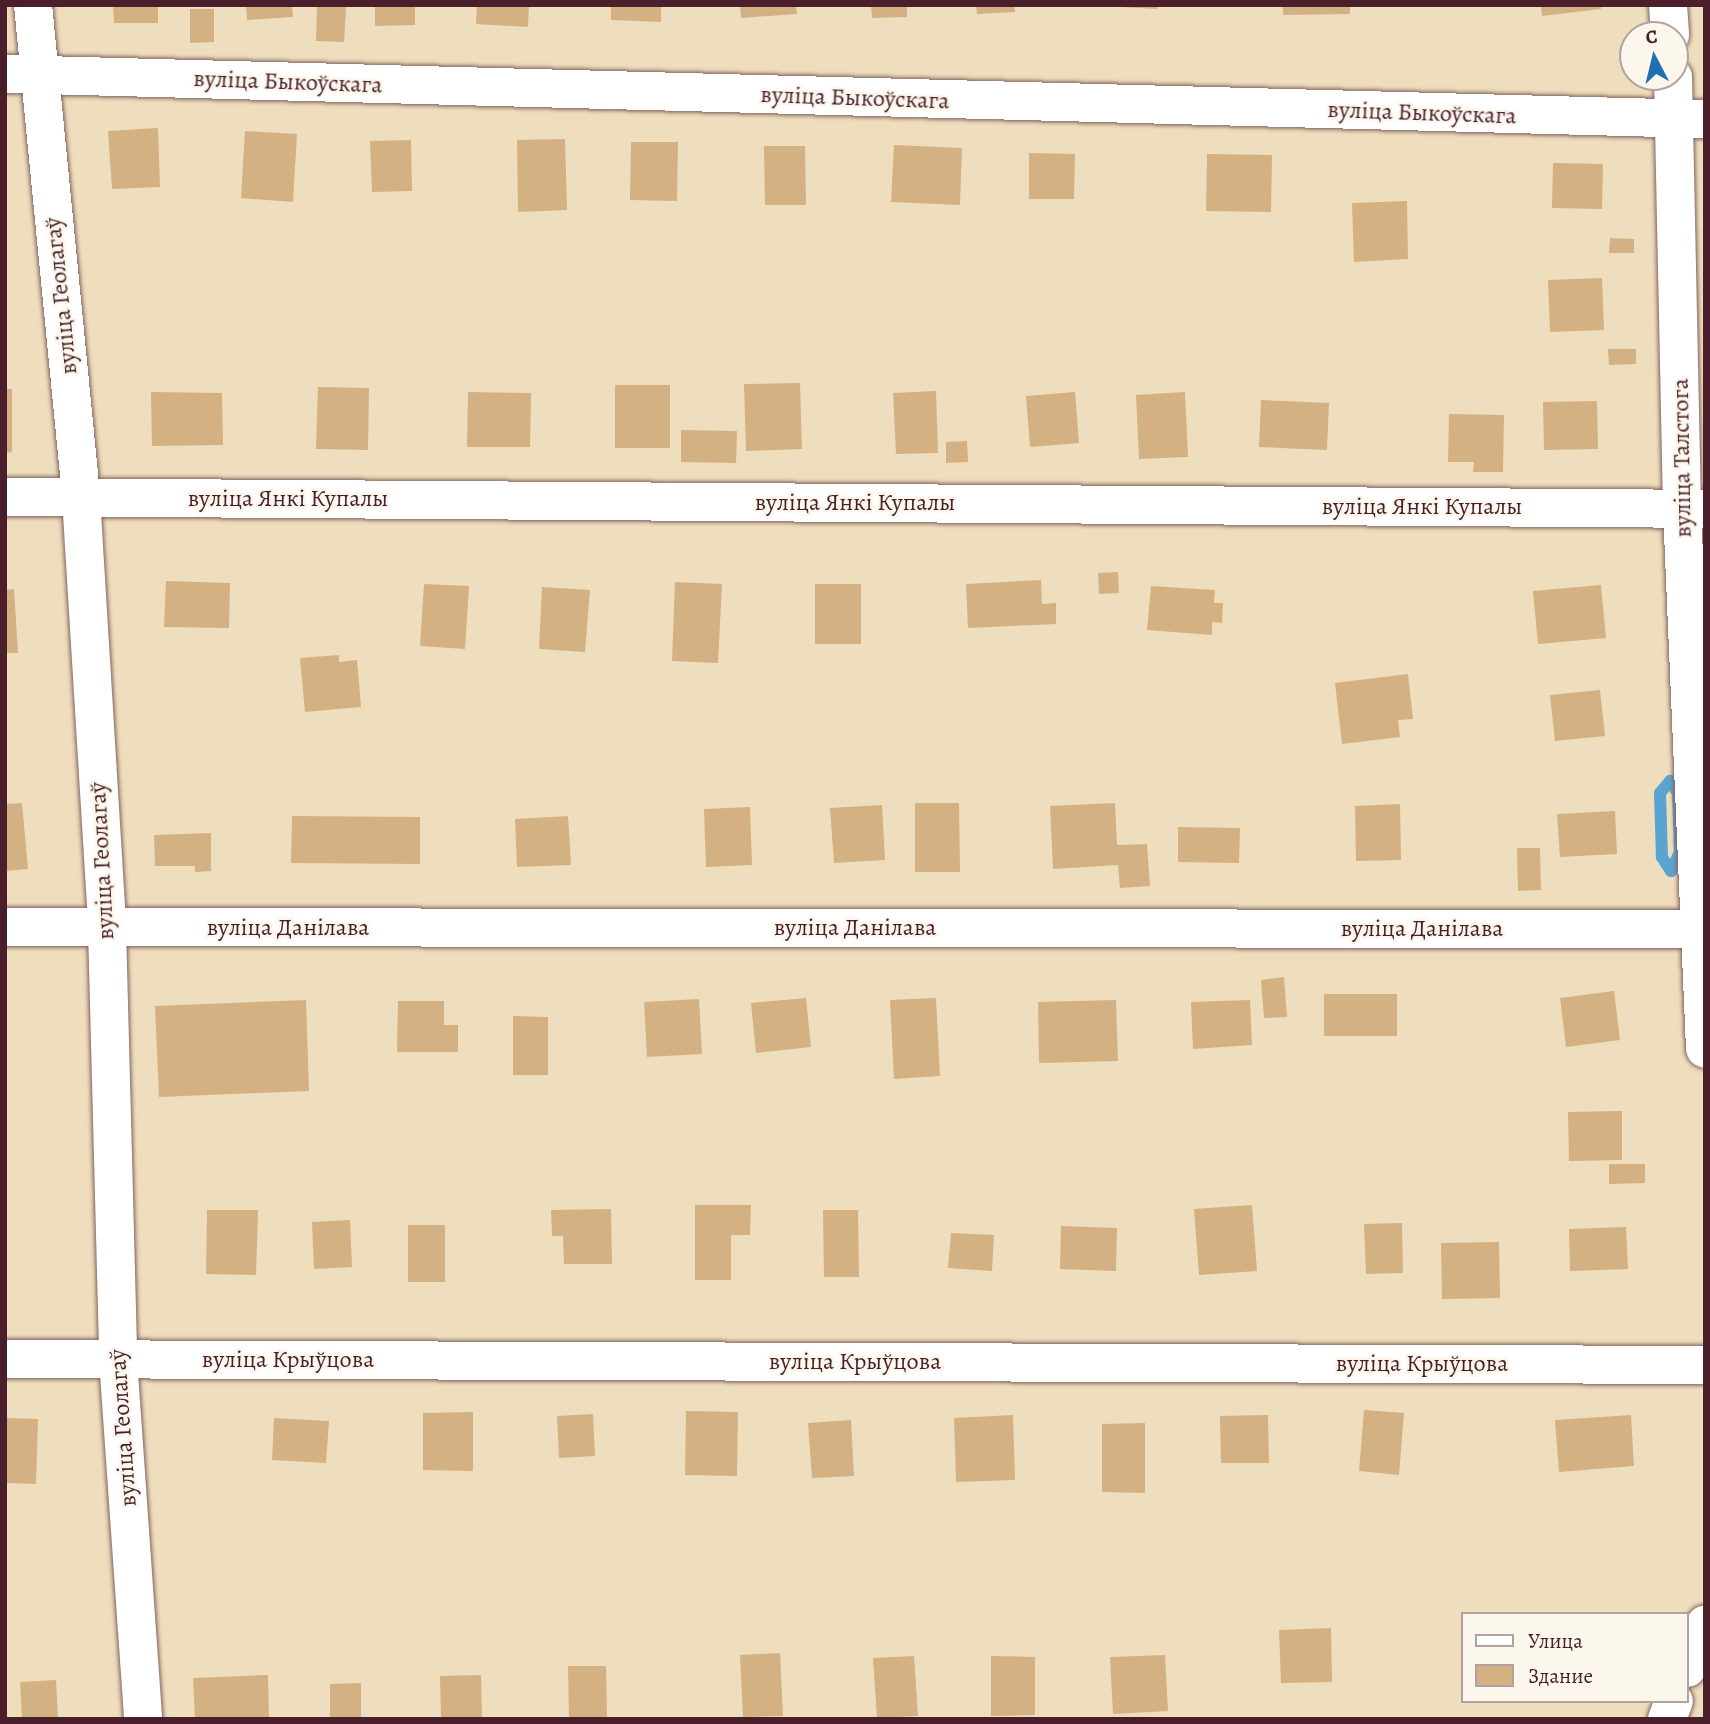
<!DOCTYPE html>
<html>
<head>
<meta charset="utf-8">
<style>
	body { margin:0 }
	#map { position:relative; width:1710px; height:1724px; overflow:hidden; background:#efdebd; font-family:Alegreya,serif }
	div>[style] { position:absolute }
	.stream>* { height:12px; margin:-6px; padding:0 6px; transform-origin:6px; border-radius:6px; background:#5aa4d1 }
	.building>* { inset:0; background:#d3b182 }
	.roads { filter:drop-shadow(0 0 2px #84625e) drop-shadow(0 0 2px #84625e) }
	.street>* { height:38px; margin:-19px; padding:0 19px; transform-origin:19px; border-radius:19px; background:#fff }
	span { translate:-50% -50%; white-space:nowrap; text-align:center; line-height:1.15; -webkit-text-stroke:5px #fbf7ec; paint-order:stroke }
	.street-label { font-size:24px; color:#4a1f2b }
	.frame { position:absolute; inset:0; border:7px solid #4a1f2b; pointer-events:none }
	.legend { position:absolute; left:1461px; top:1612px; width:228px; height:91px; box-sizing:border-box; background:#fbf7ec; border:2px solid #b4a19f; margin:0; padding:9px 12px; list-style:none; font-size:21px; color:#4a1f2b }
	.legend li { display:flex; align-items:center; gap:14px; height:35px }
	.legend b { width:35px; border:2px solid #b4a19f }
	.north { position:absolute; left:1619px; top:21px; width:70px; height:70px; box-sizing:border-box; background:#fbf7ec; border:2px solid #b4a19f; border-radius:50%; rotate:353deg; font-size:19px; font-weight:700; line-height:28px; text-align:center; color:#4a1f2b }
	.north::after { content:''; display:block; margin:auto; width:24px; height:32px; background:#1f6fb2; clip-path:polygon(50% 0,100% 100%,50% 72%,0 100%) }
</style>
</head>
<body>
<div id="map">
	<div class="stream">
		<div style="left:1670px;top:781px;width:14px;rotate:56deg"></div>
		<div style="left:1678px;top:793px;width:59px;rotate:88.1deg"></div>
		<div style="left:1680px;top:852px;width:21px;rotate:115deg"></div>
		<div style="left:1671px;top:871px;width:17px;rotate:-123deg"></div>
		<div style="left:1662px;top:857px;width:64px;rotate:-91.8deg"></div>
		<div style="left:1660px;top:793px;width:16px;rotate:-50deg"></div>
	</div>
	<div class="building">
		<div style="clip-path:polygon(113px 5px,158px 5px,158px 23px,114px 23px)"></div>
		<div style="clip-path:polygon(246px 5px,292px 5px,293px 17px,247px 20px)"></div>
		<div style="clip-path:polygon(317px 5px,346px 7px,344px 42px,316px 41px)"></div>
		<div style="clip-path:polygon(375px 5px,415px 5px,415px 25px,375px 26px)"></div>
		<div style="clip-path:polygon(477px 5px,529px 5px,528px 27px,476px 24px)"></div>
		<div style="clip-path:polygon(611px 5px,661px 5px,661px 22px,611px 20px)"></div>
		<div style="clip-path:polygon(740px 5px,796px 5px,797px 14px,741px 18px)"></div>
		<div style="clip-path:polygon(871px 5px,907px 5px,907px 17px,872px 18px)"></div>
		<div style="clip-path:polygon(976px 5px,1014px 5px,1015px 12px,977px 14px)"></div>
		<div style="clip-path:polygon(1121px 5px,1157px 5px,1157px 9px,1121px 7px)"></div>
		<div style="clip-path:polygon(1283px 5px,1350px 5px,1350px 14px,1283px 15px)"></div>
		<div style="clip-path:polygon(1541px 5px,1601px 5px,1601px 9px,1542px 16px)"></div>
		<div style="clip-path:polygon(190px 9px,214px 9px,214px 42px,190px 43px)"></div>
		<div style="clip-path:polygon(158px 128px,160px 187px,112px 189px,108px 131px)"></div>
		<div style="clip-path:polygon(245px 131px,297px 134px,293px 202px,241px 198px)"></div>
		<div style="clip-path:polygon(565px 139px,567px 210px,518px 212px,517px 140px)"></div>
		<div style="clip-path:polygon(411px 140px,412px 191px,372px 192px,370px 141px)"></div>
		<div style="clip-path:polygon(631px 142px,678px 142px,677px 201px,630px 200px)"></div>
		<div style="clip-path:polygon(894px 145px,962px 148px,960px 205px,891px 202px)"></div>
		<div style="clip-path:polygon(764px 146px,805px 146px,806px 205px,765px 205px)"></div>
		<div style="clip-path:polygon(1029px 153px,1075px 154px,1074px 199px,1029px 199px)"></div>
		<div style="clip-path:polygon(1207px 154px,1272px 155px,1271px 212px,1206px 211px)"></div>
		<div style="clip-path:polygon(1553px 163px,1603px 164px,1602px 209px,1552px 208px)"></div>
		<div style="clip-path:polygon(1407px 201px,1408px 259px,1354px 262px,1352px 203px)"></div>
		<div style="clip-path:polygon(1610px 238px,1634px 239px,1634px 253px,1609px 253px)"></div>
		<div style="clip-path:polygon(1602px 278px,1604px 330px,1550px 332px,1548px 280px)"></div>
		<div style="clip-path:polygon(1608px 349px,1636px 349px,1636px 364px,1609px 365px)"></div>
		<div style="clip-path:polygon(800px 383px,802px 449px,746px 451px,744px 384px)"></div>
		<div style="clip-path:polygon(615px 385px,670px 385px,670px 448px,615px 448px)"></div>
		<div style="clip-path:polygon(318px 387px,369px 388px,368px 450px,316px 449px)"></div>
		<div style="clip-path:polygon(5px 389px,12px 389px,12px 452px,5px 453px)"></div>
		<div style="clip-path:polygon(936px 391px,938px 453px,896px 454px,893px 393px)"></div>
		<div style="clip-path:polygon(151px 392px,222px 393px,223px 445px,152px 446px)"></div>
		<div style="clip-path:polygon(468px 392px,531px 393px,530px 447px,467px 447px)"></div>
		<div style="clip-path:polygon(1075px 392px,1079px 443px,1030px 447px,1026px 396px)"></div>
		<div style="clip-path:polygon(1185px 392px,1188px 457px,1139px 459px,1136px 395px)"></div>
		<div style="clip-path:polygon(1261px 400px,1329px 403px,1327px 450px,1259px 447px)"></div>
		<div style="clip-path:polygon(1597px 401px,1598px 449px,1544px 450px,1543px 402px)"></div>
		<div style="clip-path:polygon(1449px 414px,1504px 415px,1503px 472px,1473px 472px,1474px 462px,1448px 462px)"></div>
		<div style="clip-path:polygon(681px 430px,737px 431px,736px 463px,681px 462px)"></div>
		<div style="clip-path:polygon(967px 441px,968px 462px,946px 463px,946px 442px)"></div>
		<div style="clip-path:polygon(1118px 572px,1119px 593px,1099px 594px,1098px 573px)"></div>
		<div style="clip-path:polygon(1041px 580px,1042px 604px,1056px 603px,1056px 624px,968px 628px,966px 584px)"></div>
		<div style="clip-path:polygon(166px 581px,230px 583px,229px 628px,164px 627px)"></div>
		<div style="clip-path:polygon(675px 582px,722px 584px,718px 663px,672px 661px)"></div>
		<div style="clip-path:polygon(424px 584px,469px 586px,465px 649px,420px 646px)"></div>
		<div style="clip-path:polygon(815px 584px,861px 584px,861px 644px,815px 644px)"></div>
		<div style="clip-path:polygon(1601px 585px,1606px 638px,1538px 644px,1533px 591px)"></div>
		<div style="clip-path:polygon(1151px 586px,1215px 590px,1214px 603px,1223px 603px,1222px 623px,1212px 622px,1212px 635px,1147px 630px)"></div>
		<div style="clip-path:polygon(542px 587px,590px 590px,585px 652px,539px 649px)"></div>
		<div style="clip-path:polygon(14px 589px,18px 653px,5px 653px,5px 590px)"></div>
		<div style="clip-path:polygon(339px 655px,339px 662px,357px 660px,361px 707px,305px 712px,300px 658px)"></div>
		<div style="clip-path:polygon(1408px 674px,1413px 719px,1398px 720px,1400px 737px,1342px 744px,1335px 683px)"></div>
		<div style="clip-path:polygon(1600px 690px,1605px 736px,1555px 741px,1550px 695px)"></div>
		<div style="clip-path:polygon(22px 803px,28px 869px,5px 871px,5px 804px)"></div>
		<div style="clip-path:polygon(915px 803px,959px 803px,960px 872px,915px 872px)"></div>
		<div style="clip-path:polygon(1115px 803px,1117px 845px,1147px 844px,1150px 886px,1120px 888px,1118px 865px,1053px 869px,1050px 806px)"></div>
		<div style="clip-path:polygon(1400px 804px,1401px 860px,1356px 861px,1355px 806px)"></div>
		<div style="clip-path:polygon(882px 805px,885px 860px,834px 863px,830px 808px)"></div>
		<div style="clip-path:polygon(750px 807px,752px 865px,706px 867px,704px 809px)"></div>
		<div style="clip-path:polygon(1615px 811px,1617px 854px,1560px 857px,1557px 814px)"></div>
		<div style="clip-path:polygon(292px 816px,420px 817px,420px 864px,291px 863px)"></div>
		<div style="clip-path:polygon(568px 816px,571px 865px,517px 867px,515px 819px)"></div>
		<div style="clip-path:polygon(1178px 827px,1240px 828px,1239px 863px,1178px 862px)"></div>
		<div style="clip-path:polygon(211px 833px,211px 871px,195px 872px,195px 866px,155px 866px,154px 835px)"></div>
		<div style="clip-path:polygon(1517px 848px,1540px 848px,1541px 890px,1518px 891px)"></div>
		<div style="clip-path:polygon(1284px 977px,1287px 1017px,1264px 1018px,1261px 980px)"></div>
		<div style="clip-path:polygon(1614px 991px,1620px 1040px,1566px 1047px,1560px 998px)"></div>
		<div style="clip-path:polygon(1324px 994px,1397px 994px,1397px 1036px,1324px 1036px)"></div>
		<div style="clip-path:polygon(806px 998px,811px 1047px,756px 1053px,751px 1003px)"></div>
		<div style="clip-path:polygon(936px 998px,940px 1076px,894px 1079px,890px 1000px)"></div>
		<div style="clip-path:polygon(699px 999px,702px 1054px,647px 1057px,644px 1002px)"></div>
		<div style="clip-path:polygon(306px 1000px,309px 1091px,159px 1097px,155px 1006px)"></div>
		<div style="clip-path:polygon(1116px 1000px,1118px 1061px,1039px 1063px,1038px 1002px)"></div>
		<div style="clip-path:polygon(1250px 1000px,1252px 1045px,1193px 1049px,1191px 1002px)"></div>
		<div style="clip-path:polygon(398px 1001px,444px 1001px,444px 1025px,458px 1025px,458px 1052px,397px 1052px)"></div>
		<div style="clip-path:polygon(513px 1016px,548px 1017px,548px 1075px,513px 1075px)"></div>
		<div style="clip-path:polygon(1622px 1111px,1622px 1160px,1569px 1161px,1568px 1112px)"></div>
		<div style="clip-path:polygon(1609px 1164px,1645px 1164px,1645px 1183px,1609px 1184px)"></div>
		<div style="clip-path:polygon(695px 1205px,751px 1205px,750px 1235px,731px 1235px,731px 1280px,695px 1280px)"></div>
		<div style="clip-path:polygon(1252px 1205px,1257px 1271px,1199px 1275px,1194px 1209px)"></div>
		<div style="clip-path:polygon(611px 1209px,612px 1264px,564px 1264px,563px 1236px,552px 1236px,551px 1210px)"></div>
		<div style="clip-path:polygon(207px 1210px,258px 1210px,256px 1275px,206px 1274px)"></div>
		<div style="clip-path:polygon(823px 1210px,858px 1210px,859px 1277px,824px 1277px)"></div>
		<div style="clip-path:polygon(350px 1220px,352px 1267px,314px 1269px,312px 1222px)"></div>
		<div style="clip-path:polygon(1402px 1223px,1403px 1273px,1366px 1274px,1364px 1224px)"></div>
		<div style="clip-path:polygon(408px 1225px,445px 1225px,445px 1282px,408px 1282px)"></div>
		<div style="clip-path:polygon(1061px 1226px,1117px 1228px,1116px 1271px,1060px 1269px)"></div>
		<div style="clip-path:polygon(1626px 1227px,1628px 1269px,1570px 1271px,1569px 1229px)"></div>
		<div style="clip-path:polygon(951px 1233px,994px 1235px,992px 1271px,948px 1268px)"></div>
		<div style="clip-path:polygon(1499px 1242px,1500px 1298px,1442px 1299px,1441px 1243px)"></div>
		<div style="clip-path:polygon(1364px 1410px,1404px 1413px,1399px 1475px,1359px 1471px)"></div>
		<div style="clip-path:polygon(686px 1411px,738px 1412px,737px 1476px,685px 1475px)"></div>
		<div style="clip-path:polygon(473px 1412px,473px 1471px,423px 1470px,423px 1413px)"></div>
		<div style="clip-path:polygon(593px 1414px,595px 1456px,559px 1458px,557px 1416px)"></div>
		<div style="clip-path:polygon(1013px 1415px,1015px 1480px,956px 1482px,954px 1418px)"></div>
		<div style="clip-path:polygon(1268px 1415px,1269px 1463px,1221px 1463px,1220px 1416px)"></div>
		<div style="clip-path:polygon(1631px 1415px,1634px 1466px,1559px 1472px,1555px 1420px)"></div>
		<div style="clip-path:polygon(5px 1418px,38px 1419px,36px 1484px,5px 1483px)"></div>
		<div style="clip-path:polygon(274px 1418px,329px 1421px,326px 1463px,272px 1460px)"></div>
		<div style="clip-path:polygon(851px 1420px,854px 1476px,812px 1478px,808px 1423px)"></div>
		<div style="clip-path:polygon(1145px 1423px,1145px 1493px,1102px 1492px,1102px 1424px)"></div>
		<div style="clip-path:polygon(1331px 1628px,1332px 1682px,1281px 1683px,1279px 1630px)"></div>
		<div style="clip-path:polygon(780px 1653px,783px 1716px,743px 1717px,740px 1655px)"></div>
		<div style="clip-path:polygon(1165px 1655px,1168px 1711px,1113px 1714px,1110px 1657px)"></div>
		<div style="clip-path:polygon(914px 1656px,918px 1716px,877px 1718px,873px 1658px)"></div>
		<div style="clip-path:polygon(991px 1656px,1035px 1657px,1035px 1715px,991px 1716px)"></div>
		<div style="clip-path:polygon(568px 1666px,606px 1666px,607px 1719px,569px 1719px)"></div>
		<div style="clip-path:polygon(268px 1675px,269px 1719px,195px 1719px,193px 1678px)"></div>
		<div style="clip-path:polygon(481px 1675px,482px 1719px,441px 1719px,440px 1676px)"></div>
		<div style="clip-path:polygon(56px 1680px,58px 1719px,22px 1719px,20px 1682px)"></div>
		<div style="clip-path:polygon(361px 1683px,361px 1719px,330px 1719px,330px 1684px)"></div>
	</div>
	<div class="roads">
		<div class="street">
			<div style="left:33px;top:5px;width:494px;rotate:84.4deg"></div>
			<div style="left:81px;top:497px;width:432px;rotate:86.5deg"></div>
			<div style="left:107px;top:928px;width:431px;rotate:88.5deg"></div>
			<div style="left:118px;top:1359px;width:361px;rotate:86deg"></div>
			<div style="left:1668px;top:5px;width:30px;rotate:86deg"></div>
			<div style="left:5px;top:74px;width:1701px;rotate:1.52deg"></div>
			<div style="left:1673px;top:77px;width:432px;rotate:88.8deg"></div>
			<div style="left:1682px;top:509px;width:540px;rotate:87.56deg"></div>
			<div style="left:5px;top:497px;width:1700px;rotate:0.4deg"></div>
			<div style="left:5px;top:927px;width:1700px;rotate:0.07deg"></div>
			<div style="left:5px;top:1359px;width:1700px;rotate:0.2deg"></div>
			<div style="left:1687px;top:1668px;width:47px;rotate:-67.3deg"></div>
			<div style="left:1667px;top:1719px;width:19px;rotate:-69deg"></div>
		</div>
	</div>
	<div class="street-label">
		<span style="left:288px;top:82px;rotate:2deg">вуліца Быкоўскага</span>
		<span style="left:855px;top:98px;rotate:2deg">вуліца Быкоўскага</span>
		<span style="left:1422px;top:113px;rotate:2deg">вуліца Быкоўскага</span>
		<span style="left:61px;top:296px;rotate:-96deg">вуліца Геолагаў</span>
		<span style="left:1682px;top:458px;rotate:-91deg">вуліца Талстога</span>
		<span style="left:288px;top:499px">вуліца Янкі Купалы</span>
		<span style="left:855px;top:503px">вуліца Янкі Купалы</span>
		<span style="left:1422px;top:507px">вуліца Янкі Купалы</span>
		<span style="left:102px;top:861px;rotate:-93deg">вуліца Геолагаў</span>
		<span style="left:288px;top:928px">вуліца Данілава</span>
		<span style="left:855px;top:928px">вуліца Данілава</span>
		<span style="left:1422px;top:929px">вуліца Данілава</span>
		<span style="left:288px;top:1360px">вуліца Крыўцова</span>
		<span style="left:855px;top:1362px">вуліца Крыўцова</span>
		<span style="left:1422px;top:1364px">вуліца Крыўцова</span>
		<span style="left:123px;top:1428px;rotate:-94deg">вуліца Геолагаў</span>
	</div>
	<div class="frame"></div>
	<ul class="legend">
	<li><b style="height:9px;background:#fff"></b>Улица</li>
	<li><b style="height:19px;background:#d3b182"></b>Здание</li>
	</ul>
	<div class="north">С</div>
</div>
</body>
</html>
